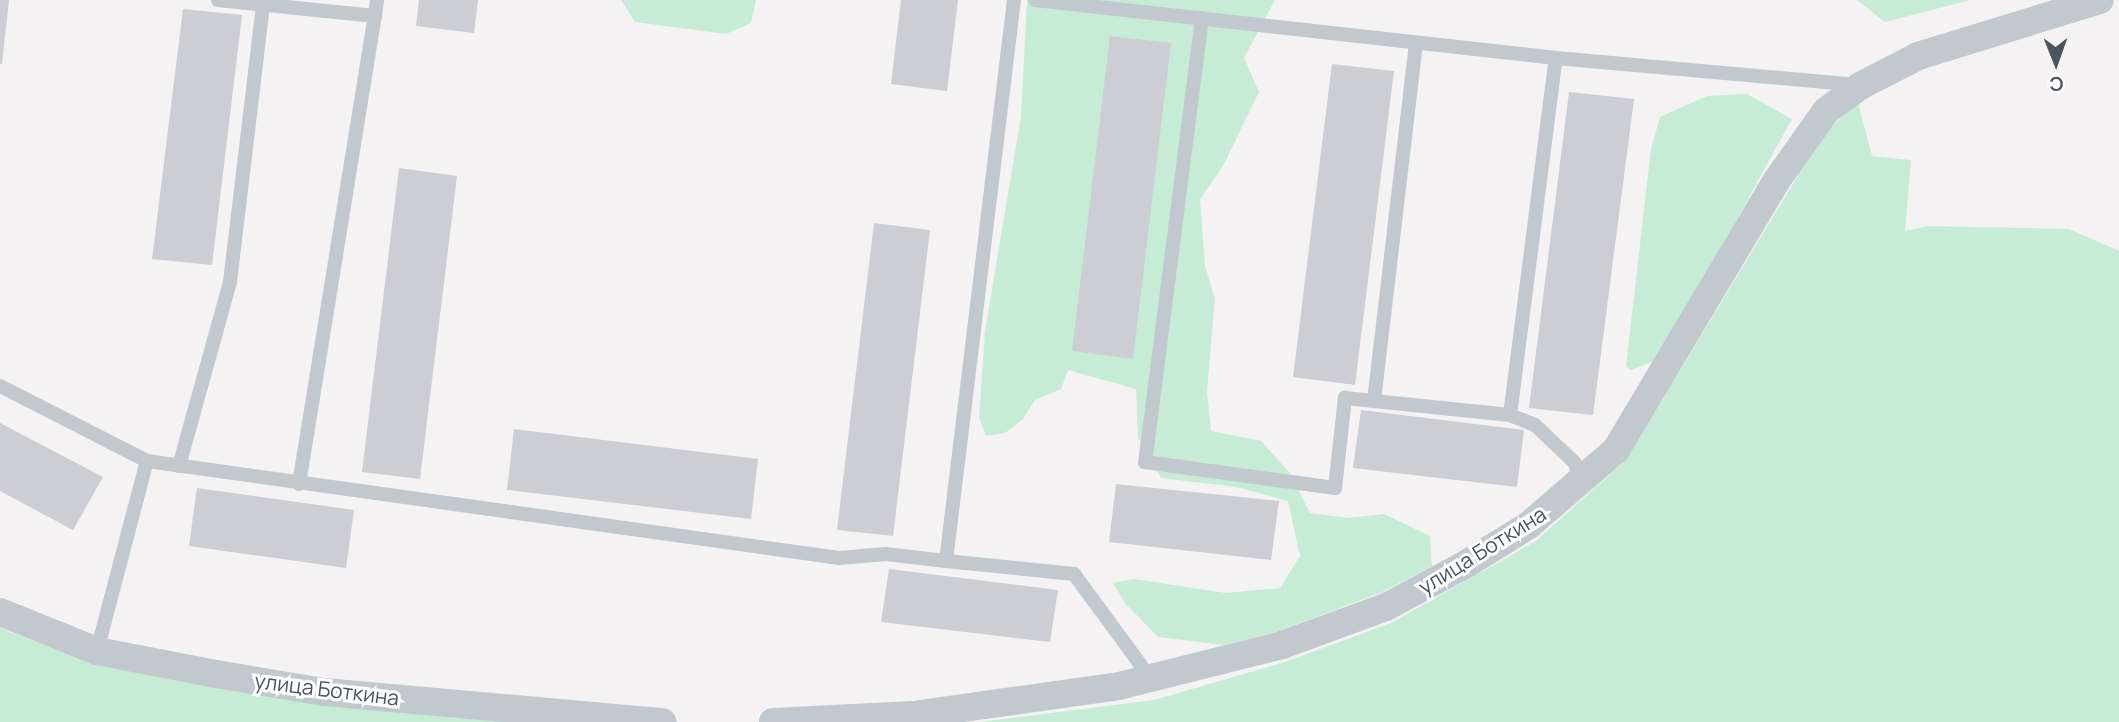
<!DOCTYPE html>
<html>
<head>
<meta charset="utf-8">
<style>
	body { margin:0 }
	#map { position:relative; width:2119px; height:722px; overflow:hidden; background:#f4f2f2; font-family:Manrope,sans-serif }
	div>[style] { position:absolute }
	.green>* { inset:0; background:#c6ecd5 }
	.building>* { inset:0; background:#ccced3 }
	.service>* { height:14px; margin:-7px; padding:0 7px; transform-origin:7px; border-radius:7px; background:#c1c9cf }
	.minor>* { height:28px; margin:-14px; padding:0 14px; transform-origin:14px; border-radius:14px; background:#c1c9cf }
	span { translate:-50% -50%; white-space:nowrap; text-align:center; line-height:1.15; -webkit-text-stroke:6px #fff; paint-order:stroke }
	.street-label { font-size:21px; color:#4b555e }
	.north { position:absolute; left:2021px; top:28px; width:70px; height:70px; -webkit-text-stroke:5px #fff; paint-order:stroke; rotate:179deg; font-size:19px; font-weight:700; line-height:28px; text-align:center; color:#4b555e }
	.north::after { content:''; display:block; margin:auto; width:24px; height:32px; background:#4b555e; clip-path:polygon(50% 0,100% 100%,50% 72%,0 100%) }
</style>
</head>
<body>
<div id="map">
	<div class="green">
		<div style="clip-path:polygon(621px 0,756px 0,751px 23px,726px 34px,635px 22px)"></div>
		<div style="clip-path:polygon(1027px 0,1275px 0,1244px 58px,1259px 92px,1222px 168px,1200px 199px,1205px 266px,1215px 299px,1207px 391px,1211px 431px,1261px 441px,1290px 473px,1310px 513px,1348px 518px,1384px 514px,1430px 536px,1432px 566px,1380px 593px,1276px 632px,1225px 645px,1158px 637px,1125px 603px,1113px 583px,1134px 579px,1226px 593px,1280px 588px,1300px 556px,1288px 501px,1236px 487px,1161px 478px,1138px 437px,1136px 389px,1068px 370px,1061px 389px,1035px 400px,1023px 419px,1005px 433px,986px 436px,979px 417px,985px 332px,1021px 117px)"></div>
		<div style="clip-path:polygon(1857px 0,1970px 0,1885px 22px)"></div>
		<div style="clip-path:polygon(1747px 94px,1792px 119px,1660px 359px,1631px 370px,1626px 366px,1651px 149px,1660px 117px,1707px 96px)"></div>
		<div style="clip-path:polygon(1858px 103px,1872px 156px,1911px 160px,1905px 231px,1928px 226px,2069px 229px,2119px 251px,2119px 722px,980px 722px,1154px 700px,1285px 662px,1391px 623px,1536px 541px,1626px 460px,1823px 134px)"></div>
		<div style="clip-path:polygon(0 628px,95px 664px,512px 722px,0 722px)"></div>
	</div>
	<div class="building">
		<div style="clip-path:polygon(0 0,9px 0,2px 64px,0 64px)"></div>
		<div style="clip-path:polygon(419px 0,478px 0,474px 33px,416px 26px)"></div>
		<div style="clip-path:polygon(901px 0,958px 0,947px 91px,891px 84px)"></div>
		<div style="clip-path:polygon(183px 9px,242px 15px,212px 265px,152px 259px)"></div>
		<div style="clip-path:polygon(1110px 36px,1171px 43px,1133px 359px,1072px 351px)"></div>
		<div style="clip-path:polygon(1332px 64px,1394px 71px,1355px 385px,1293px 377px)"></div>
		<div style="clip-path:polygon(1569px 92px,1634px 99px,1593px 415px,1529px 408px)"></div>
		<div style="clip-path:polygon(399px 168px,457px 176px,420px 479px,362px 472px)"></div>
		<div style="clip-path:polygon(874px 223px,930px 230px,893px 536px,837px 530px)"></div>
		<div style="clip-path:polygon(1361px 410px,1524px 430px,1517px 487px,1353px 468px)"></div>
		<div style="clip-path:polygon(0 423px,103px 477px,73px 530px,0 491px)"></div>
		<div style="clip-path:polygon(514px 429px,758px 459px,751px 519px,507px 490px)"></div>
		<div style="clip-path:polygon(1116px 484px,1279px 501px,1271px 560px,1109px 542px)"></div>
		<div style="clip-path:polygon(197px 488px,354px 510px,346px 568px,189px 546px)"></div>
		<div style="clip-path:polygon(889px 569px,1058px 590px,1050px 642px,881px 622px)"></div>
	</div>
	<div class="service">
		<div style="left:218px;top:0;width:158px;rotate:5.8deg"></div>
		<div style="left:375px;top:16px;width:16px;rotate:-83deg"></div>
		<div style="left:1035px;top:0;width:524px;rotate:6.35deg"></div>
		<div style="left:1556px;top:58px;width:303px;rotate:5.1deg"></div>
		<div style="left:1202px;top:18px;width:448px;rotate:97.3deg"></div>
		<div style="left:1145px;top:462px;width:192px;rotate:7.8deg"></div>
		<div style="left:1335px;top:488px;width:91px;rotate:-83.7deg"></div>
		<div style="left:1345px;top:398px;width:166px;rotate:5.9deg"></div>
		<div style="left:1510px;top:415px;width:27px;rotate:22deg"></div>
		<div style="left:1535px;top:425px;width:55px;rotate:43.5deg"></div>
		<div style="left:1575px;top:463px;width:20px;rotate:75deg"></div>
		<div style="left:0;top:386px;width:165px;rotate:27deg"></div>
		<div style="left:147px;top:461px;width:699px;rotate:7.98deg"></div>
		<div style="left:839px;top:558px;width:47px;rotate:-4.9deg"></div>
		<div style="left:886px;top:554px;width:60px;rotate:6.7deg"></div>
		<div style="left:946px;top:561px;width:565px;rotate:-83.09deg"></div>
		<div style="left:1374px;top:401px;width:360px;rotate:-83.3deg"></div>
		<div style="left:1510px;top:415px;width:360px;rotate:-82.7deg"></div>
		<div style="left:179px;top:466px;width:191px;rotate:-74.5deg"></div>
		<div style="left:230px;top:282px;width:279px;rotate:-83.2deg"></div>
		<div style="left:299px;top:484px;width:474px;rotate:-80.8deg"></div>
		<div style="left:946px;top:561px;width:129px;rotate:5.8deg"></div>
		<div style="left:1074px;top:574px;width:130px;rotate:53.7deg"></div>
		<div style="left:97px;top:651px;width:196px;rotate:-75.3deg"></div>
	</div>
	<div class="minor">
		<div style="left:0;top:612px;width:105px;rotate:21.9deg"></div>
		<div style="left:97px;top:651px;width:121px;rotate:10.9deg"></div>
		<div style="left:216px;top:674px;width:109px;rotate:9.5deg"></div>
		<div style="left:324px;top:692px;width:340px;rotate:5.1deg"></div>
		<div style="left:773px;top:722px;width:140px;rotate:-2.9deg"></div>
		<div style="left:913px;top:715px;width:208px;rotate:-8deg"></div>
		<div style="left:1119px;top:686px;width:168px;rotate:-14.1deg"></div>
		<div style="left:1282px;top:645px;width:111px;rotate:-20.1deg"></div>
		<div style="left:1386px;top:607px;width:93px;rotate:-28.2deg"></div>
		<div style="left:1468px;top:563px;width:72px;rotate:-31.9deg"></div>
		<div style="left:1529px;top:525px;width:115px;rotate:-40.8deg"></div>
		<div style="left:1616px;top:450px;width:314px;rotate:-59.2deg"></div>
		<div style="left:1777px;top:180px;width:85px;rotate:-54.6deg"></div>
		<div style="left:1826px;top:111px;width:42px;rotate:-36.3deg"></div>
		<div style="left:1860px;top:86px;width:65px;rotate:-27.3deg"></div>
		<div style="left:1918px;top:56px;width:190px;rotate:-17.1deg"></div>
	</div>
	<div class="street-label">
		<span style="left:1482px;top:550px;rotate:-32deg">улица Боткина</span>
		<span style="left:327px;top:689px;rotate:7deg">улица Боткина</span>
	</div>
	<div class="north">С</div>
</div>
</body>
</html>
